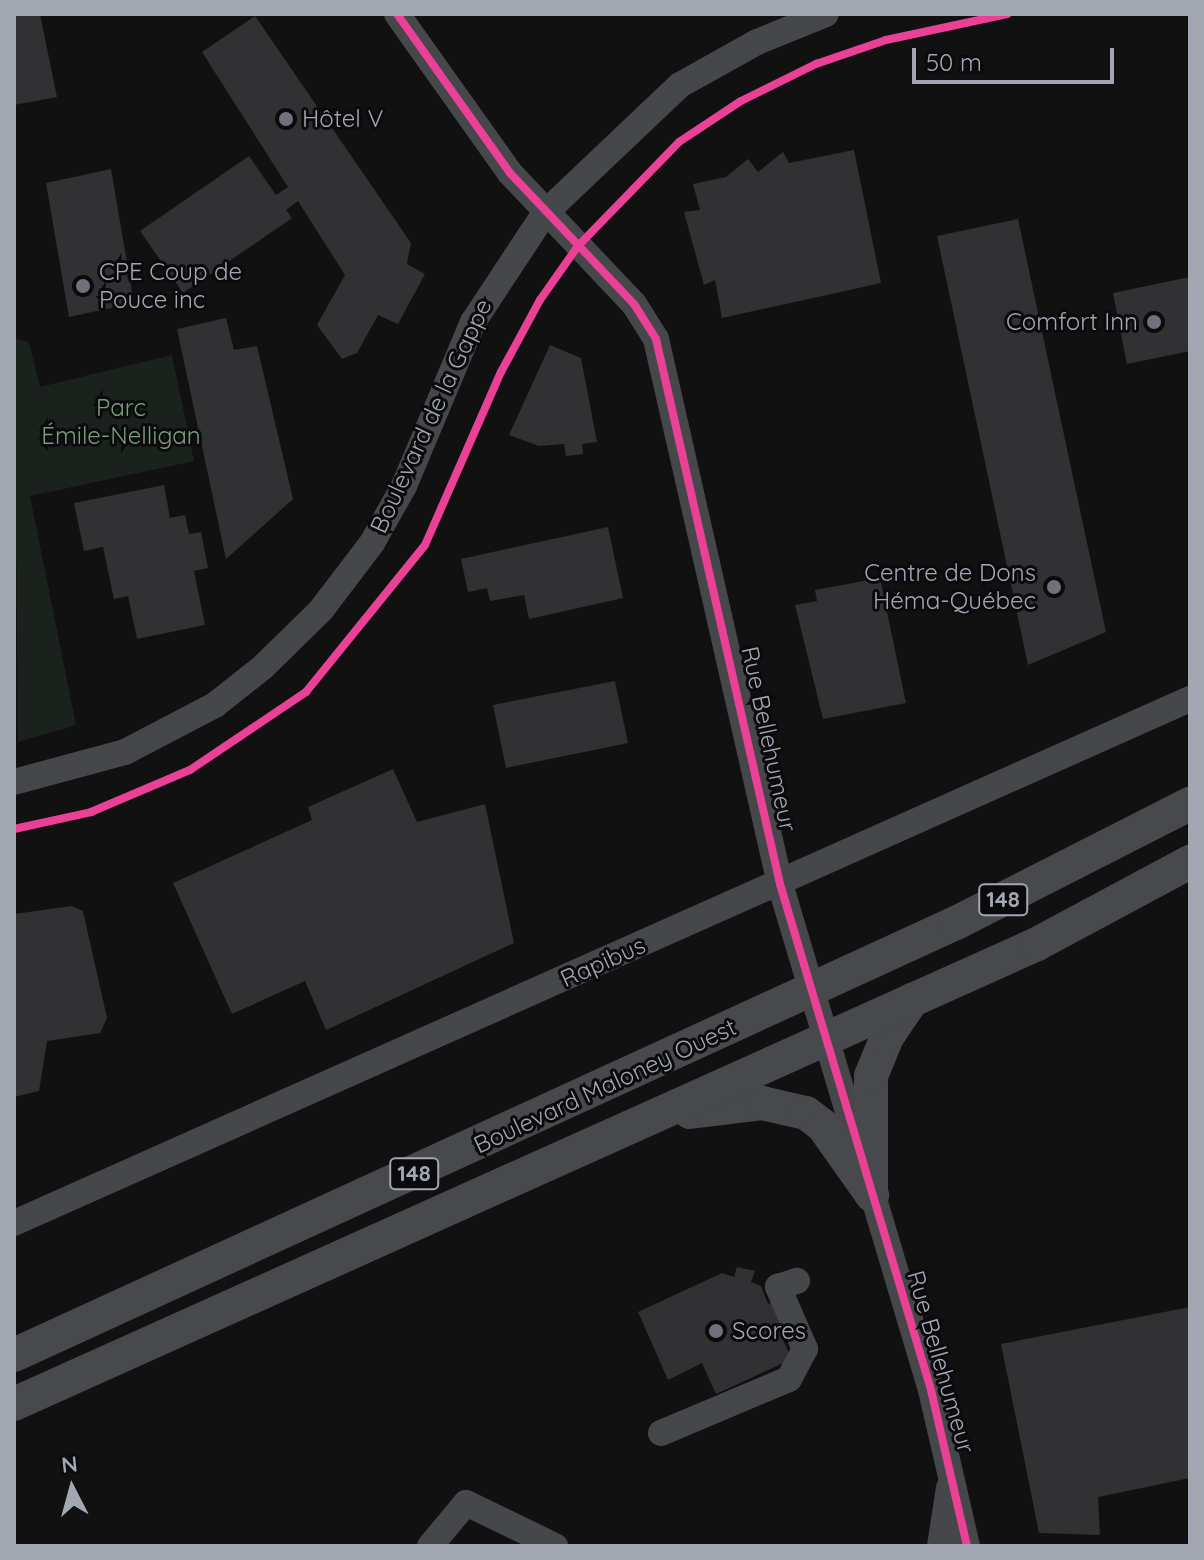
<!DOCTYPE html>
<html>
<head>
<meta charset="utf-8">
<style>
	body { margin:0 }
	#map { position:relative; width:1204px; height:1560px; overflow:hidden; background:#111; font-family:Quicksand,sans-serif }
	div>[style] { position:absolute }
	.green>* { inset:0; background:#1b211c }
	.building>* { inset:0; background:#313133 }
	.minor>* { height:26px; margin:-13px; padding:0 13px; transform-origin:13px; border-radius:13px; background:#46474a }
	.major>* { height:34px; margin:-17px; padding:0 17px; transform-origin:17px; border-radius:17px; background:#48494c }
	.cycleway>* { height:8px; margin:-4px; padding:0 4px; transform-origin:4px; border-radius:4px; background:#ea4096 }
	.dots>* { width:22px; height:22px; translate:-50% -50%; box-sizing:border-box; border:4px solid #0b0b0d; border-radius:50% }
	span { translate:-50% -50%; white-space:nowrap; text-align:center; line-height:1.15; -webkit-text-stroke:6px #0b0b0d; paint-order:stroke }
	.shield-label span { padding:2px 6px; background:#0b0b0d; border:2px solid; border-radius:6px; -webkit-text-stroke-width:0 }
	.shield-label { font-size:22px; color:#a2a7b2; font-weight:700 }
	.poi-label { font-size:24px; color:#a2a7b2 }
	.left { translate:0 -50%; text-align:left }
	.right { translate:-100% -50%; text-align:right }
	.park-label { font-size:24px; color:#799d7a }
	.street-label { font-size:24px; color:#a2a7b2 }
	.frame { position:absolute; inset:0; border:16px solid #a2a7b2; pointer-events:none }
	.north { position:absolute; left:32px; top:1448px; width:80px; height:80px; -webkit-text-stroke:6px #0b0b0d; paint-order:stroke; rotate:354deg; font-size:22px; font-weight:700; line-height:32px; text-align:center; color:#a2a7b2 }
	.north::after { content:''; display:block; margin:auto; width:28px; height:36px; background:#a2a7b2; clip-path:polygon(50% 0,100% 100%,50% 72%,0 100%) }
	.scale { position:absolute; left:912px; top:48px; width:202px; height:36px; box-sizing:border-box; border:4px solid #a2a7b2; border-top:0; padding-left:10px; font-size:24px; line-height:28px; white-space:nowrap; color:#a2a7b2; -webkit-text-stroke:6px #0b0b0d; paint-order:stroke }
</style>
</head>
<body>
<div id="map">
	<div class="green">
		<div style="clip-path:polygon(14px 338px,29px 342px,40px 387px,172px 355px,194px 461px,30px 496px,76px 725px,18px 742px)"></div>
	</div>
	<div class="building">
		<div style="clip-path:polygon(14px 14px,40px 14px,57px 97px,14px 105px)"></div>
		<div style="clip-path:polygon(255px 16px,411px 243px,407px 264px,425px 274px,398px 324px,378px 315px,357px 353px,342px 359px,317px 325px,345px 275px,298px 201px,286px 210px,292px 218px,183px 293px,140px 231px,249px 156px,276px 195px,288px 187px,202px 52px)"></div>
		<div style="clip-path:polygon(854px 150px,881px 283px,722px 318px,715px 280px,704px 285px,684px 212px,700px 210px,693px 184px,726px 177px,748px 159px,758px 172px,783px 152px,789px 163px)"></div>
		<div style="clip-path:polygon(111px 169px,134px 303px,69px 317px,46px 183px)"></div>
		<div style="clip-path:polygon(1018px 219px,1106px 632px,1028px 665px,937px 236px)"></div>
		<div style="clip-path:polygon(1190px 277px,1190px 351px,1127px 364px,1113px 293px)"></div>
		<div style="clip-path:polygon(226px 318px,234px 350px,257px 346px,293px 499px,226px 559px,177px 329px)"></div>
		<div style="clip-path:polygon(550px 345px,581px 358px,597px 442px,582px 444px,583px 454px,566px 456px,564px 444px,539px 446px,509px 435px)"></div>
		<div style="clip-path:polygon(164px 485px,170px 518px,185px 515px,189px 534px,201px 532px,208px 568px,194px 571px,205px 625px,137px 639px,128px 596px,114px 599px,103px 547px,84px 551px,74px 503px)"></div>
		<div style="clip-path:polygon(608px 527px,623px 598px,529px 619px,524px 595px,490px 601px,487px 588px,468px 592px,461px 559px)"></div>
		<div style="clip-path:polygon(880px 578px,906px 703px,823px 719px,795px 605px,817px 601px,815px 590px)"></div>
		<div style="clip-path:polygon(615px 681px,628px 743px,506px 768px,493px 705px)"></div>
		<div style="clip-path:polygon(393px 769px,417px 822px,485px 804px,514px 943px,326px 1030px,305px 981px,232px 1014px,173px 883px,312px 820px,308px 807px)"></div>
		<div style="clip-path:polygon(72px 906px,83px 911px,107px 1018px,100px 1033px,47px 1041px,39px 1091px,14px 1097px,14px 914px)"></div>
		<div style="clip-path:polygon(737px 1267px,755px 1271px,751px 1282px,761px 1286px,768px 1304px,779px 1299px,793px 1328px,780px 1334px,792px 1359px,716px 1394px,702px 1363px,668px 1380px,638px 1312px,722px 1273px,734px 1277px)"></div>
		<div style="clip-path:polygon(1190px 1307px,1190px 1478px,1098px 1497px,1100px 1535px,1039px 1533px,1001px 1344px)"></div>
	</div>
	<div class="minor">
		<div style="left:397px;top:14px;width:195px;rotate:54.6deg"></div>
		<div style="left:510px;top:173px;width:180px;rotate:46.6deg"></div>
		<div style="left:634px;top:304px;width:41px;rotate:57.8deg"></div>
		<div style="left:656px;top:339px;width:559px;rotate:77.18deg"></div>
		<div style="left:780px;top:884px;width:528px;rotate:73.38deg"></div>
		<div style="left:931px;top:1390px;width:160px;rotate:77deg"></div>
		<div style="left:14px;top:782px;width:115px;rotate:-15.1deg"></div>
		<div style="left:125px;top:752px;width:102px;rotate:-27.6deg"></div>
		<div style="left:215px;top:705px;width:61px;rotate:-38.4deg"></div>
		<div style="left:263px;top:667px;width:81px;rotate:-44.5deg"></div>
		<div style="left:321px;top:610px;width:84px;rotate:-52.7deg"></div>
		<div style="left:372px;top:543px;width:65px;rotate:-60.7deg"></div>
		<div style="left:404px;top:486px;width:178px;rotate:-67.2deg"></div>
		<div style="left:473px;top:322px;width:131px;rotate:-56.6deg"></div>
		<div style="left:545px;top:213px;width:186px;rotate:-43.5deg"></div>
		<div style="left:680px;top:85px;width:88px;rotate:-29.2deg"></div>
		<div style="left:757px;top:42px;width:74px;rotate:-22.1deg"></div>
		<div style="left:14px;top:1223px;width:1287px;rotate:-24.02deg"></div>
		<div style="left:661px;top:1433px;width:139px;rotate:-22.9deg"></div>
		<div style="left:789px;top:1379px;width:34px;rotate:-62deg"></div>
		<div style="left:805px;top:1349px;width:68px;rotate:-113.5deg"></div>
		<div style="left:778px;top:1287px;width:20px;rotate:-18deg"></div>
		<div style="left:430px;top:1546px;width:56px;rotate:-50.1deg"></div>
		<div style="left:466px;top:1503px;width:99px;rotate:25.8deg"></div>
		<div style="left:940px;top:1546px;width:59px;rotate:-81.2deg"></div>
	</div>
	<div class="major">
		<div style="left:690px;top:1112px;width:73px;rotate:-7.1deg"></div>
		<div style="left:762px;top:1103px;width:45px;rotate:12.8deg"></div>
		<div style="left:806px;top:1113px;width:21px;rotate:37deg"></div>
		<div style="left:823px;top:1126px;width:85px;rotate:54.6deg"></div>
		<div style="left:871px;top:1194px;width:118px;rotate:-90deg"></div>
		<div style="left:871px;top:1076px;width:42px;rotate:-67.7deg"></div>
		<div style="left:887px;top:1037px;width:45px;rotate:-56deg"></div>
		<div style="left:14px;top:1355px;width:1036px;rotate:-24.64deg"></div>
		<div style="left:956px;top:923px;width:263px;rotate:-27deg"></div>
		<div style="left:14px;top:1404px;width:1122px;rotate:-24.21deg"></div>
		<div style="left:1037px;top:944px;width:174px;rotate:-28.2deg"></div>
	</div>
	<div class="cycleway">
		<div style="left:397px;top:14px;width:195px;rotate:54.6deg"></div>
		<div style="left:510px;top:173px;width:180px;rotate:46.6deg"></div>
		<div style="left:634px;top:304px;width:41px;rotate:57.8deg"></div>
		<div style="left:656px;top:339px;width:559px;rotate:77.18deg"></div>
		<div style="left:780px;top:884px;width:528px;rotate:73.38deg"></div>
		<div style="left:931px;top:1390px;width:160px;rotate:77deg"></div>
		<div style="left:14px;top:829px;width:79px;rotate:-12.4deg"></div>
		<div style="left:91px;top:812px;width:108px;rotate:-23deg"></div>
		<div style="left:190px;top:770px;width:140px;rotate:-33.9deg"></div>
		<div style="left:306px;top:692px;width:189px;rotate:-51deg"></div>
		<div style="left:425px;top:545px;width:189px;rotate:-66.3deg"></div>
		<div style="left:501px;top:372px;width:82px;rotate:-61.6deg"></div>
		<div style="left:540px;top:300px;width:66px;rotate:-54.9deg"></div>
		<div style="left:578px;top:246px;width:145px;rotate:-45.8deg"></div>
		<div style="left:679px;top:142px;width:74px;rotate:-33.5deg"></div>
		<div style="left:741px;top:101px;width:84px;rotate:-26.3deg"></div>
		<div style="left:816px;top:64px;width:74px;rotate:-18.9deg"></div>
		<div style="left:886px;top:40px;width:124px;rotate:-12.1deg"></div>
	</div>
	<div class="dots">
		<div style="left:286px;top:119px;background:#6f727a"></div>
		<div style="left:83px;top:286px;background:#6f727a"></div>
		<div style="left:1154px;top:322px;background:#6f727a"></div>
		<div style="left:1054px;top:587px;background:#6f727a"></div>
		<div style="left:716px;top:1331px;background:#6f727a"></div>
	</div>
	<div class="shield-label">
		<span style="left:1003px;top:900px">148</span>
		<span style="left:414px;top:1174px">148</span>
	</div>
	<div class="poi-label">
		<span class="left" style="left:302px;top:119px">Hôtel V</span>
		<span class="left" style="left:99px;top:286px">CPE Coup de<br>Pouce inc</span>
		<span class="right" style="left:1138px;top:322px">Comfort Inn</span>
		<span class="right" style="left:1036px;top:587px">Centre de Dons<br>Héma-Québec</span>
		<span class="left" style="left:732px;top:1331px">Scores</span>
	</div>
	<div class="park-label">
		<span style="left:121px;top:422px">Parc<br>Émile-Nelligan</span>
	</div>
	<div class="street-label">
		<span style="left:431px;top:416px;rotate:-65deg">Boulevard de la Gappe</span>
		<span style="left:769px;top:739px;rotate:78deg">Rue Bellehumeur</span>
		<span style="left:603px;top:962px;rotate:-24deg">Rapibus</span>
		<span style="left:605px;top:1086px;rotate:-25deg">Boulevard Maloney Ouest</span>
		<span style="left:941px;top:1362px;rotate:74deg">Rue Bellehumeur</span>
	</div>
	<div class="frame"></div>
	<div class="north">N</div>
	<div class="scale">50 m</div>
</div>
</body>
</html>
